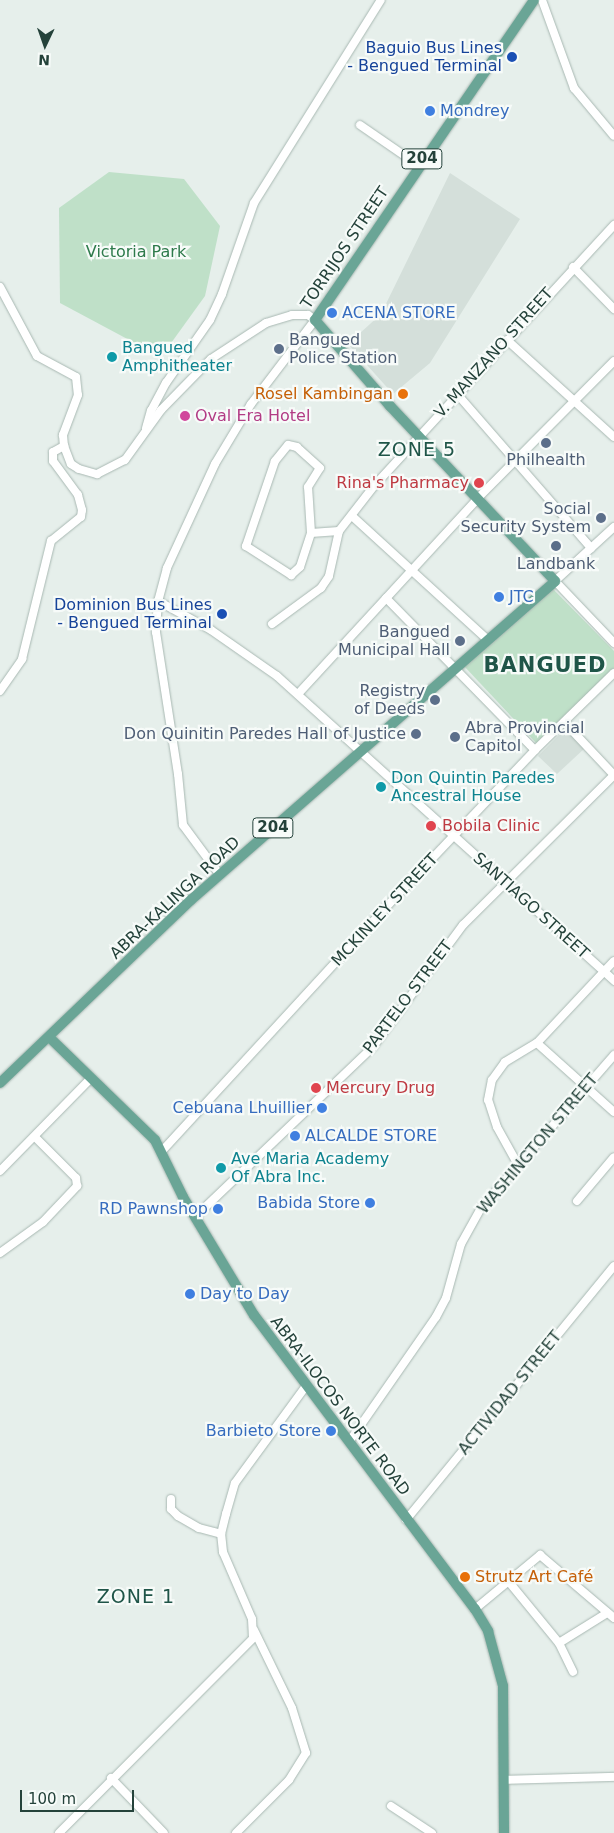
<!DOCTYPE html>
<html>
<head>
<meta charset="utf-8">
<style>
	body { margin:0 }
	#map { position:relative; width:614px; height:1833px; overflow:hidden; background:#e6efeb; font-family:"DejaVu Sans",sans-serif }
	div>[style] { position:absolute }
	.built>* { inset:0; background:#d4dfda }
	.green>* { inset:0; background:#bfe0c8 }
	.roads { filter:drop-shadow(0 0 1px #a8b8b2) drop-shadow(0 0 1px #a8b8b2) }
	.minor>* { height:8px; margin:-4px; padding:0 4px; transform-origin:4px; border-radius:4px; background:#fff }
	.major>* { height:10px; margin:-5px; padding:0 5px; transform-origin:5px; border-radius:5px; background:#6aa596 }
	.dots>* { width:14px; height:14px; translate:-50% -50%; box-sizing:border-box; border:2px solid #f7fbf9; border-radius:50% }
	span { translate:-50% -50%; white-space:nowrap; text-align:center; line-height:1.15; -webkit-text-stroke:4.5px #f7fbf9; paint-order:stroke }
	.shield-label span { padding:1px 4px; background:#f7fbf9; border:1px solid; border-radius:4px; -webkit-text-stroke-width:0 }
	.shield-label { font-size:15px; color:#24423a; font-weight:700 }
	.transit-label { font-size:16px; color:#164399 }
	.right { translate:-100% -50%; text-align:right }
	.shop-label { font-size:16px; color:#366cbe }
	.left { translate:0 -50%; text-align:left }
	.street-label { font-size:16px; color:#24423a }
	.park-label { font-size:16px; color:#2d7a4b }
	.service-label { font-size:16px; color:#4e5e75 }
	.culture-label { font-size:16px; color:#0d838f }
	.food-label { font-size:16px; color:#c56008 }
	.hotel-label { font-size:16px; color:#b23c85 }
	.health-label { font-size:16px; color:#be3a42 }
	.quarter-label { font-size:19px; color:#1f5548; letter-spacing:1px }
	.district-label { font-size:21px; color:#1f5548; font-weight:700; letter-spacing:1px }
	.north { position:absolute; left:20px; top:20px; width:50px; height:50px; -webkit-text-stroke:4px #f7fbf9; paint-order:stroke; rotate:183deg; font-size:14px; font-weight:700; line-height:20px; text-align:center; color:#24423a }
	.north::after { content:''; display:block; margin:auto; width:18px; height:22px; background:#24423a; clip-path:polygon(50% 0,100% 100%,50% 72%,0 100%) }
	.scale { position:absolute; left:20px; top:1790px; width:114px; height:22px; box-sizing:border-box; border:2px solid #24423a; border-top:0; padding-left:6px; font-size:15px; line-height:18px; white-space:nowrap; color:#24423a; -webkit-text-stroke:4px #f7fbf9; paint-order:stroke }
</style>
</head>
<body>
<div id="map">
	<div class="built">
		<div style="clip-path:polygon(450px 173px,520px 219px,430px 363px,393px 394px,348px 344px,381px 314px)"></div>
		<div style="clip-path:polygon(566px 728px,585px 748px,557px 774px,538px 756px)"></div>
	</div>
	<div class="green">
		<div style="clip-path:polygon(109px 172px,184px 179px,220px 226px,205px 296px,161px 357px,60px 303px,59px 208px)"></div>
		<div style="clip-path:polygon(553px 589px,614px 651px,614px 668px,539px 746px,464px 666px)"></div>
	</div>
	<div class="roads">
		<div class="minor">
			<div style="left:542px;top:0;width:94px;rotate:70deg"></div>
			<div style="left:574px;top:88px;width:62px;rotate:50.2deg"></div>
			<div style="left:360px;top:125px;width:70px;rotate:34.6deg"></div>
			<div style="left:573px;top:267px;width:59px;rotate:45.7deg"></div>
			<div style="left:0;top:287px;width:78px;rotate:61.8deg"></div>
			<div style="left:37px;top:356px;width:44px;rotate:28.3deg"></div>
			<div style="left:76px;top:377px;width:18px;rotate:84deg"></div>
			<div style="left:78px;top:395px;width:43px;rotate:110.6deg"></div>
			<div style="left:63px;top:435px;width:11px;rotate:85deg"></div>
			<div style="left:64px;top:446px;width:19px;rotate:69deg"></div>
			<div style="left:71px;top:464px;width:9px;rotate:32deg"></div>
			<div style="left:79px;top:469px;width:19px;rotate:16deg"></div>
			<div style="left:97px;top:474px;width:31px;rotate:-27deg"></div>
			<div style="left:125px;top:460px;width:62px;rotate:-54.2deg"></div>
			<div style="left:161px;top:410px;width:71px;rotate:-45.6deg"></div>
			<div style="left:211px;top:359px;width:66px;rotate:-33.2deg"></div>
			<div style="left:266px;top:323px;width:27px;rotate:-17deg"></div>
			<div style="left:292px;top:315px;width:16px"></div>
			<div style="left:308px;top:315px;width:9px;rotate:36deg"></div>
			<div style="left:315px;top:320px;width:106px;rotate:127.3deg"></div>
			<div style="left:251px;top:404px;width:70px;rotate:121deg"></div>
			<div style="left:215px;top:464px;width:115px;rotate:114.8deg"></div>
			<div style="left:167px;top:568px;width:34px;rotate:105deg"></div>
			<div style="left:158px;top:601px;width:31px;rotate:94deg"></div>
			<div style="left:156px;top:632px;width:144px;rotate:81.2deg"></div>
			<div style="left:178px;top:774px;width:51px;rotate:84.4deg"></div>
			<div style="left:183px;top:825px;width:62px;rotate:53.5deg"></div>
			<div style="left:507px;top:340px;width:144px;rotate:42.2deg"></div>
			<div style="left:458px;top:395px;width:203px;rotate:49deg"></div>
			<div style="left:146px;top:428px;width:18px;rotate:-74deg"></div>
			<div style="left:151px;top:411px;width:32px;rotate:-62deg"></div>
			<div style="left:166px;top:383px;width:77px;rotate:-55.1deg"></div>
			<div style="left:210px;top:320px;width:29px;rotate:-65deg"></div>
			<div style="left:222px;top:294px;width:96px;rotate:-70.6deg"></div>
			<div style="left:254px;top:203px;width:239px;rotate:-58deg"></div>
			<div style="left:352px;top:516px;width:184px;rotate:42.4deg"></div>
			<div style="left:614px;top:527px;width:80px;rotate:137.5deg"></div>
			<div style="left:555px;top:581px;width:86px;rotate:46.4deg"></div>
			<div style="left:311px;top:533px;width:46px;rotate:-93.7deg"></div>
			<div style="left:308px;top:487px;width:22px;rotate:-58deg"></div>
			<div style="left:320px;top:468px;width:31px;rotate:-138deg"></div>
			<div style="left:297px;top:447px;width:9px;rotate:-167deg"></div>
			<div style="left:288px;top:445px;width:21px;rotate:129deg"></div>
			<div style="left:275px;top:461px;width:90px;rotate:108.8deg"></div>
			<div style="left:246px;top:546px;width:54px;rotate:32.8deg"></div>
			<div style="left:291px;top:575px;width:12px;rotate:-42deg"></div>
			<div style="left:300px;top:567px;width:36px;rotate:-72deg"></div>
			<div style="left:311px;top:533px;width:28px;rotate:-4deg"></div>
			<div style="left:386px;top:598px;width:213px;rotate:45.6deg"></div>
			<div style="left:158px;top:601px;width:60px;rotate:28.7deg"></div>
			<div style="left:211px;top:630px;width:80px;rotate:34.9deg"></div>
			<div style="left:277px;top:676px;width:455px;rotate:42.1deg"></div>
			<div style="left:272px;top:624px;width:61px;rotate:-36.3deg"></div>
			<div style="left:321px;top:588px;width:14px;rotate:-56deg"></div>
			<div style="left:329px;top:576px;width:46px;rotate:-77.5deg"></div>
			<div style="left:339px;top:531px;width:57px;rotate:-52.1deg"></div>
			<div style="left:374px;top:486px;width:355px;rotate:-47.4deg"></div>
			<div style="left:0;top:691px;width:39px;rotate:-55deg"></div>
			<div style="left:22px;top:659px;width:122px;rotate:-76.2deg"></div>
			<div style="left:51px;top:541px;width:38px;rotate:-39deg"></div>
			<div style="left:81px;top:517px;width:7px;rotate:-82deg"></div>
			<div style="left:82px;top:510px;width:16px;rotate:-105deg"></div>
			<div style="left:78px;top:495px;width:42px;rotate:-126.3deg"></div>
			<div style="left:53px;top:461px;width:9px;rotate:-90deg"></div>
			<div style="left:53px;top:452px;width:13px;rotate:-29deg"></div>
			<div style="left:298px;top:694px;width:265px;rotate:-47.4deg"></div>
			<div style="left:477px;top:499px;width:194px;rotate:-45.2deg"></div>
			<div style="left:565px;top:723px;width:71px;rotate:46.7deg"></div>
			<div style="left:537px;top:1043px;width:103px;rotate:41.9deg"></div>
			<div style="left:162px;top:1151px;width:360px;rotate:-47.4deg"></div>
			<div style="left:406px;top:886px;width:187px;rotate:-46.5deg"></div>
			<div style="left:535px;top:750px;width:110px;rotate:-44.3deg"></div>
			<div style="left:517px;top:1163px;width:41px;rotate:-119.1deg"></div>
			<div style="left:497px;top:1127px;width:28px;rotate:-108deg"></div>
			<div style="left:488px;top:1100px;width:20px;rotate:-79deg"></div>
			<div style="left:492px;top:1080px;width:22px;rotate:-54deg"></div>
			<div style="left:505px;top:1062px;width:37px;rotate:-31deg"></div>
			<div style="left:537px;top:1043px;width:112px;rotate:-46.8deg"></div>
			<div style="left:0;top:1171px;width:129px;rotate:-45.6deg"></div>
			<div style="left:577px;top:1201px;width:57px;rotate:-49.9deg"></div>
			<div style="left:197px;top:1215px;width:243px;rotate:-43.7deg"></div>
			<div style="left:373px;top:1047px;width:152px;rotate:-53.6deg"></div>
			<div style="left:463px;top:925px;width:213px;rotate:-44.8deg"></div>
			<div style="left:0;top:1253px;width:53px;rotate:-35.8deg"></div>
			<div style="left:43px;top:1222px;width:50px;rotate:-46.6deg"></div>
			<div style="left:77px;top:1186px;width:8px;rotate:-97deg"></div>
			<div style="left:76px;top:1178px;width:58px;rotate:-135deg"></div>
			<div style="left:349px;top:1442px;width:152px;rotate:-55.2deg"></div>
			<div style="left:436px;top:1317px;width:21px;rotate:-62deg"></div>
			<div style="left:446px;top:1298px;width:56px;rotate:-74.5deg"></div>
			<div style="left:461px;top:1244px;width:41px;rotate:-60.9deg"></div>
			<div style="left:481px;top:1208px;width:203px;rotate:-49deg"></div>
			<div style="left:171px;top:1499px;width:10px;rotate:90deg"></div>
			<div style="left:171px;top:1509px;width:10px;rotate:45deg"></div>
			<div style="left:178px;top:1516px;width:24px;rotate:30deg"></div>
			<div style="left:199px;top:1528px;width:23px;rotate:15deg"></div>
			<div style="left:406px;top:1520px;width:328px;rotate:-50.7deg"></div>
			<div style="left:509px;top:1582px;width:79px;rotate:50.7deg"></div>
			<div style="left:559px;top:1643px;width:32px;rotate:64deg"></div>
			<div style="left:475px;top:1609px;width:85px;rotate:-39.7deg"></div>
			<div style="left:540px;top:1555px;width:97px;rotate:40.4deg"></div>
			<div style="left:559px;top:1643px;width:57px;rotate:-32deg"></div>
			<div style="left:111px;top:1778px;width:76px;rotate:46.1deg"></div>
			<div style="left:504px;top:1780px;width:110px;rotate:-1.6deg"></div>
			<div style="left:391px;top:1806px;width:49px;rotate:33.4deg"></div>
			<div style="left:59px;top:1833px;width:275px;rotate:-45.1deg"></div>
			<div style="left:253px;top:1638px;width:19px;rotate:-93deg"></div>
			<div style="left:252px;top:1619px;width:73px;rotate:-113.4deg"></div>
			<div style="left:223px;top:1552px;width:18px;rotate:-96deg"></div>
			<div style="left:221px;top:1534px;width:21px;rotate:-76deg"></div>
			<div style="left:226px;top:1514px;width:32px;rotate:-74deg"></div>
			<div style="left:235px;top:1483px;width:120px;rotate:-53.8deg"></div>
			<div style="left:236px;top:1833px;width:75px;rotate:-45deg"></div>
			<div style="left:289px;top:1780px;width:32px;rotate:-58deg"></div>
			<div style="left:306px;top:1753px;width:47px;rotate:-107.3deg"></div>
			<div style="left:292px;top:1708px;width:87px;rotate:-116deg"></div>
		</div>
		<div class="major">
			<div style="left:49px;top:1037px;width:148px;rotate:44.2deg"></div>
			<div style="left:155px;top:1140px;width:64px;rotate:63.8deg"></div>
			<div style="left:183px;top:1197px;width:138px;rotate:59deg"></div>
			<div style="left:254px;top:1315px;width:368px;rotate:53.1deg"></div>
			<div style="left:475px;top:1609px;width:26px;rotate:59deg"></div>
			<div style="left:488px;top:1631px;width:57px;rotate:74.7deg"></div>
			<div style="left:503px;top:1686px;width:147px;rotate:89.6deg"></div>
			<div style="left:0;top:1083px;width:265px;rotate:-43.8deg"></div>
			<div style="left:191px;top:900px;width:484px;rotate:-41.2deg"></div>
			<div style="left:555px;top:581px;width:241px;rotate:-133.3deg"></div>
			<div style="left:390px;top:406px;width:114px;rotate:-131.1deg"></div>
			<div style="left:315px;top:320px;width:388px;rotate:-55.6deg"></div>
		</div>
	</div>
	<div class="dots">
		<div style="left:512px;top:57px;background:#1a4fb4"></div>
		<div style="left:430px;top:111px;background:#3f7fe0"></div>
		<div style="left:332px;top:313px;background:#3f7fe0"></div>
		<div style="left:279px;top:349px;background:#5c6f8a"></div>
		<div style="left:112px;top:357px;background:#0f9aa8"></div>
		<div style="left:403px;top:394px;background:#e8710a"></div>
		<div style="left:185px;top:416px;background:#d1479c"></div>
		<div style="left:546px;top:443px;background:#5c6f8a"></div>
		<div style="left:479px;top:483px;background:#e0444e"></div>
		<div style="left:601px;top:518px;background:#5c6f8a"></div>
		<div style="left:556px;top:546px;background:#5c6f8a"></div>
		<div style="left:499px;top:597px;background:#3f7fe0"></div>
		<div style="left:222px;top:614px;background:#1a4fb4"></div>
		<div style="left:460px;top:641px;background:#5c6f8a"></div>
		<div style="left:435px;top:700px;background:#5c6f8a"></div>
		<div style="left:416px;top:734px;background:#5c6f8a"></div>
		<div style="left:455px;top:737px;background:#5c6f8a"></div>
		<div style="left:381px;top:787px;background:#0f9aa8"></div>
		<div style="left:431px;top:826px;background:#e0444e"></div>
		<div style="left:316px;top:1088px;background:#e0444e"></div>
		<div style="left:322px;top:1108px;background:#3f7fe0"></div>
		<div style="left:295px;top:1136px;background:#3f7fe0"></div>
		<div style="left:221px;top:1168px;background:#0f9aa8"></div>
		<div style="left:370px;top:1203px;background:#3f7fe0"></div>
		<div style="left:218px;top:1209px;background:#3f7fe0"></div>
		<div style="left:190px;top:1294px;background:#3f7fe0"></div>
		<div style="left:331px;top:1431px;background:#3f7fe0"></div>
		<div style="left:465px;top:1577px;background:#e8710a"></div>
	</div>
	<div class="shield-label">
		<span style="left:422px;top:159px">204</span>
		<span style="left:273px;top:828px">204</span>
	</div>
	<div class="transit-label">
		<span class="right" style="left:502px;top:57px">Baguio Bus Lines<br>- Bengued Terminal</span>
		<span class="right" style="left:212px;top:614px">Dominion Bus Lines<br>- Bengued Terminal</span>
	</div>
	<div class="shop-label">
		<span class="left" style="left:440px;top:111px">Mondrey</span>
		<span class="left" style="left:342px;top:313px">ACENA STORE</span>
		<span class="left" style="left:509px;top:597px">JTC</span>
		<span class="right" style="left:312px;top:1108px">Cebuana Lhuillier</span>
		<span class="left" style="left:305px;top:1136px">ALCALDE STORE</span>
		<span class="right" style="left:360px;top:1203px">Babida Store</span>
		<span class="right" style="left:208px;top:1209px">RD Pawnshop</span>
		<span class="left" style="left:200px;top:1294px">Day to Day</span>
		<span class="right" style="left:321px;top:1431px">Barbieto Store</span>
	</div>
	<div class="street-label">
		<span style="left:345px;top:248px;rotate:-56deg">TORRIJOS STREET</span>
		<span style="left:494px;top:353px;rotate:-48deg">V. MANZANO STREET</span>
		<span style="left:175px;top:898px;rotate:-43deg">ABRA-KALINGA ROAD</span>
		<span style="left:531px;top:906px;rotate:42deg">SANTIAGO STREET</span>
		<span style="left:385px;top:910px;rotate:-47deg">MCKINLEY STREET</span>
		<span style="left:408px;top:997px;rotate:-53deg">PARTELO STREET</span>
		<span style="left:538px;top:1144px;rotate:-50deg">WASHINGTON STREET</span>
		<span style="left:510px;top:1393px;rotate:-51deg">ACTIVIDAD STREET</span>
		<span style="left:340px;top:1406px;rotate:53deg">ABRA-ILOCOS NORTE ROAD</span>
	</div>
	<div class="park-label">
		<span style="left:136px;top:252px">Victoria Park</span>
	</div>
	<div class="service-label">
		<span class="left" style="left:289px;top:349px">Bangued<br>Police Station</span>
		<span style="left:546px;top:460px">Philhealth</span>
		<span class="right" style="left:591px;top:518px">Social<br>Security System</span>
		<span style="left:556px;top:564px">Landbank</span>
		<span class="right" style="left:450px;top:641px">Bangued<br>Municipal Hall</span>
		<span class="right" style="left:425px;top:700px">Registry<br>of Deeds</span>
		<span class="left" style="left:465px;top:737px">Abra Provincial<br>Capitol</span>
		<span class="right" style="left:406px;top:734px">Don Quinitin Paredes Hall of Justice</span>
	</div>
	<div class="culture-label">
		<span class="left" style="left:122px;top:357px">Bangued<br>Amphitheater</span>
		<span class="left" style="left:391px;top:787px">Don Quintin Paredes<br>Ancestral House</span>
		<span class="left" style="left:231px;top:1168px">Ave Maria Academy<br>Of Abra Inc.</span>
	</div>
	<div class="food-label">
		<span class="right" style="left:393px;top:394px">Rosel Kambingan</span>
		<span class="left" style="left:475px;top:1577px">Strutz Art Café</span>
	</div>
	<div class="hotel-label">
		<span class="left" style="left:195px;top:416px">Oval Era Hotel</span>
	</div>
	<div class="health-label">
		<span class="right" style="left:469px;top:483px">Rina's Pharmacy</span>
		<span class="left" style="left:442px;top:826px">Bobila Clinic</span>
		<span class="left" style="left:326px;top:1088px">Mercury Drug</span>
	</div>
	<div class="quarter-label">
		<span style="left:417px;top:450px">ZONE 5</span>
		<span style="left:136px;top:1597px">ZONE 1</span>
	</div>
	<div class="district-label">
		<span style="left:545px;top:665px">BANGUED</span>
	</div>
	<div class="north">N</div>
	<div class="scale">100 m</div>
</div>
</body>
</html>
